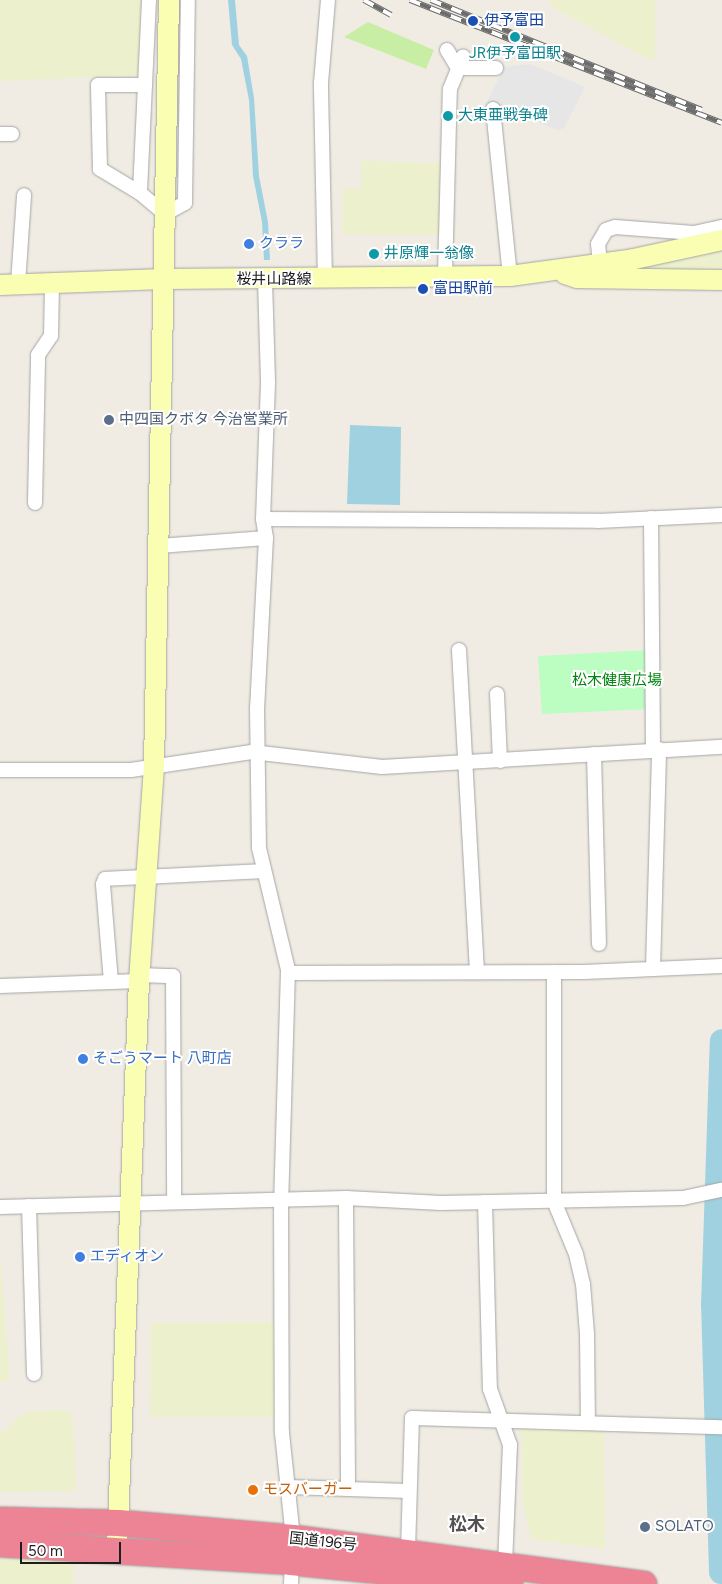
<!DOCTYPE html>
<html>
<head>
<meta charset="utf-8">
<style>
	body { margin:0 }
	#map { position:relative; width:722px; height:1584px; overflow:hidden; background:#f0ece3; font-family:Figtree,"Noto Sans JP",sans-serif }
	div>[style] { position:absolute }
	.farmland>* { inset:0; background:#edf0cd }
	.grass>* { inset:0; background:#c8eea5 }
	.park>* { inset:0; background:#bcfdc2 }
	.parking>* { inset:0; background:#e6e6e6 }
	.water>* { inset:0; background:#a0d1e1 }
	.river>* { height:24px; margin:-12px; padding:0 12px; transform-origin:12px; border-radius:12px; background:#a0d1e1 }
	.roads { filter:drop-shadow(0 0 1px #a5a5a5) drop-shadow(0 0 1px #a5a5a5) }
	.street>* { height:14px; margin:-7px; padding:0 7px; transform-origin:7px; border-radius:7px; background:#fff }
	.secondary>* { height:20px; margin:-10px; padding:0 10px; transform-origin:10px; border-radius:10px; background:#f9feb2 }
	.highway>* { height:26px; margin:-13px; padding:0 13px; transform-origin:13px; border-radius:13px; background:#ed8496 }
	.rail>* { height:5.5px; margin-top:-2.75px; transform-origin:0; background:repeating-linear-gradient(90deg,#fff 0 11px,#6c6c6c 0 22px); box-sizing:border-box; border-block:1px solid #6c6c6c }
	.dots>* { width:14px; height:14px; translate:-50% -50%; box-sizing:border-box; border:2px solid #fff; border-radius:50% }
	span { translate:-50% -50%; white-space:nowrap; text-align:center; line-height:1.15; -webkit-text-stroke:4px #fff; paint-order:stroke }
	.transit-label { font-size:15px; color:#164399 }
	.left { translate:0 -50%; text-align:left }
	.culture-label { font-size:15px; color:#0d838f }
	.shop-label { font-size:15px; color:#366cbe }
	.street-label { font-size:15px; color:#1e1e1e }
	.service-label { font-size:15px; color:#4e5e75 }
	.park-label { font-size:15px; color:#038410 }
	.food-label { font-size:15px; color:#c56008 }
	.quarter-label { font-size:18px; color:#515151; font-weight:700 }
	.scale { position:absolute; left:20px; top:1542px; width:101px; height:22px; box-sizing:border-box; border:2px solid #1e1e1e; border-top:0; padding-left:6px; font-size:15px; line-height:18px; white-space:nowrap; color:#1e1e1e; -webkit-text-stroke:4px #fff; paint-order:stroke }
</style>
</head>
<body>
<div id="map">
	<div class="farmland">
		<div style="clip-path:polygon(0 0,143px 0,140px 75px,0 81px)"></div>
		<div style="clip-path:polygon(551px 0,655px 0,655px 59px,648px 59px,550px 6px)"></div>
		<div style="clip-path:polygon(361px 161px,445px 163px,443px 235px,342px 234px,343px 188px,361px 189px)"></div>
		<div style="clip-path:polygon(722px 248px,722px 273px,630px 272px)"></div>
		<div style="clip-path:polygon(0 1252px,10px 1381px,0 1381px)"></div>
		<div style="clip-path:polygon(279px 1322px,280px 1417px,150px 1417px,151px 1323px)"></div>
		<div style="clip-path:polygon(61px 1410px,72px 1413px,77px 1491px,0 1492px,0 1434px,20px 1416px,31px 1411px)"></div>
		<div style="clip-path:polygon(521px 1426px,604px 1428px,605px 1549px,531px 1539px,523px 1503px)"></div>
		<div style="clip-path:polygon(0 1556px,73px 1561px,74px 1584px,0 1584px)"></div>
	</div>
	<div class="grass">
		<div style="clip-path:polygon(368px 22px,434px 50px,426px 69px,344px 37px)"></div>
	</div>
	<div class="park">
		<div style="clip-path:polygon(648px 650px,649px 709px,542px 714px,538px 656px)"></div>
	</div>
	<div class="parking">
		<div style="clip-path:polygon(530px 64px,585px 87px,564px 128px,557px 130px,487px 102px,504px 67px)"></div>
	</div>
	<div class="water">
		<div style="clip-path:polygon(228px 0,235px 0,239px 45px,247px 56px,254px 98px,259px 176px,268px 222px,270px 260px,264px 260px,262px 222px,253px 176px,249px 100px,241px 59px,232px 45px)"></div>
		<div style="clip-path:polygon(350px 425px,401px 427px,400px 505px,347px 504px)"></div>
	</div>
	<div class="river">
		<div style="left:721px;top:1572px;width:266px;rotate:-91.7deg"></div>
		<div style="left:713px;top:1306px;width:265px;rotate:-88.1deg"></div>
	</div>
	<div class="roads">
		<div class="street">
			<div style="left:149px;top:0;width:193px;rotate:92.7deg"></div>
			<div style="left:140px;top:193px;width:33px;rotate:40deg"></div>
			<div style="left:165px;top:214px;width:23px;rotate:-29deg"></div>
			<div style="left:185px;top:203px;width:203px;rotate:-89.2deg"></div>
			<div style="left:447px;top:50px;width:21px;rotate:59deg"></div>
			<div style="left:458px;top:68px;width:38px"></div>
			<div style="left:493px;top:109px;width:168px;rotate:84.2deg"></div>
			<div style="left:0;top:134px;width:12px"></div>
			<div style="left:140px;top:193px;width:47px;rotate:-149deg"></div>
			<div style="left:100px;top:169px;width:84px;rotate:-91.4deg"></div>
			<div style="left:98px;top:85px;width:47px"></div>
			<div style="left:600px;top:263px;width:19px;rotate:-96deg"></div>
			<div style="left:598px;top:244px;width:16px;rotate:-60deg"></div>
			<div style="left:606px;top:230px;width:9px;rotate:-18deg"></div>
			<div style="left:615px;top:227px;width:79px;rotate:4.3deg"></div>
			<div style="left:694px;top:233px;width:29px;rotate:-12deg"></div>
			<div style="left:445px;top:275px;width:186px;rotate:-88.5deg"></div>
			<div style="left:450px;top:89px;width:35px;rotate:-68deg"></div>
			<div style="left:325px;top:279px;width:196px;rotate:-91.2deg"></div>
			<div style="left:321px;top:83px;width:83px;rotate:-85.2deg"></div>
			<div style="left:265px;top:280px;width:103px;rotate:88.3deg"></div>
			<div style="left:268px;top:383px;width:136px;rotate:92.1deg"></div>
			<div style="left:263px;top:519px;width:19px;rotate:81deg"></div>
			<div style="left:266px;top:538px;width:170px;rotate:93deg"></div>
			<div style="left:257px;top:708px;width:140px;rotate:89.2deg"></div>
			<div style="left:259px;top:848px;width:125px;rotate:76.6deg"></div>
			<div style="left:288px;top:970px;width:230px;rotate:91.7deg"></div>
			<div style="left:281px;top:1200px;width:233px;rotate:89.8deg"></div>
			<div style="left:282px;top:1433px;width:106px;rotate:84deg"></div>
			<div style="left:293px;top:1538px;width:46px;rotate:92.5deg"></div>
			<div style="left:18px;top:284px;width:89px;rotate:-86.1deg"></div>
			<div style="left:35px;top:503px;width:148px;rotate:-88.8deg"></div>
			<div style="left:38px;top:355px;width:23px;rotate:-56deg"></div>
			<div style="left:51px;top:336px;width:53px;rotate:-88.9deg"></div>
			<div style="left:651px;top:518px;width:231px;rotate:89.5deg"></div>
			<div style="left:263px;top:519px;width:335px;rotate:0.3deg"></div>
			<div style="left:598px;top:521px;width:124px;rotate:-2.8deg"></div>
			<div style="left:159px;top:546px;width:107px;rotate:-4.3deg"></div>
			<div style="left:459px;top:650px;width:322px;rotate:86.8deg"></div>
			<div style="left:497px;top:694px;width:67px;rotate:87.4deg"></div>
			<div style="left:594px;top:754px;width:190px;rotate:88.5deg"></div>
			<div style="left:0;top:770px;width:131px"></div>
			<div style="left:131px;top:770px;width:122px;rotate:-8.5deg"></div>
			<div style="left:252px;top:752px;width:131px;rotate:6.6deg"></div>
			<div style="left:382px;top:767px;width:341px;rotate:-3.4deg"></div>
			<div style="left:653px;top:969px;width:220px;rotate:-88.4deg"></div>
			<div style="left:554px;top:972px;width:229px;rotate:90deg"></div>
			<div style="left:554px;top:1201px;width:57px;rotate:67.5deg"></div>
			<div style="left:576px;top:1254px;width:31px;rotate:77deg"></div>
			<div style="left:583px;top:1284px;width:50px;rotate:85.4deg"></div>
			<div style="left:587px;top:1334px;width:89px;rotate:89.4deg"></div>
			<div style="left:288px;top:973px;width:296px;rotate:-0.2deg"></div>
			<div style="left:584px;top:972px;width:138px;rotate:-2.5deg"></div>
			<div style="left:140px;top:975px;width:33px;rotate:2deg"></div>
			<div style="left:173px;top:976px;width:226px;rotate:89.7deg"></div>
			<div style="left:111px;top:982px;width:98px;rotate:-94.7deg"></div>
			<div style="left:103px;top:884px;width:5px;rotate:-68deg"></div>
			<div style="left:105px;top:879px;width:158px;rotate:-2.9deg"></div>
			<div style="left:0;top:986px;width:139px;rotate:-2.1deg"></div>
			<div style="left:346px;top:1198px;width:288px;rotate:89.6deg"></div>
			<div style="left:485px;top:1202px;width:187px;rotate:88.5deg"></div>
			<div style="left:490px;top:1389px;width:59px;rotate:70.3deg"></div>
			<div style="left:510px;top:1445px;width:120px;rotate:92.4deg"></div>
			<div style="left:29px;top:1206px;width:168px;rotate:88.3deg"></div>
			<div style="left:0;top:1207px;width:346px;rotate:-1.5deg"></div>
			<div style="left:346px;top:1198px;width:95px;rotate:3deg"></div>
			<div style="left:441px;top:1203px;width:242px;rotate:-1.2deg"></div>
			<div style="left:683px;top:1198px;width:40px;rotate:-12deg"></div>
			<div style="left:288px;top:1487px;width:121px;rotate:1.9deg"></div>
			<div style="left:408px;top:1551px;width:133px;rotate:-88.3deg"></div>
			<div style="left:412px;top:1418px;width:310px;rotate:1.7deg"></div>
		</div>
		<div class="secondary">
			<div style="left:565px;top:274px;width:13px;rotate:18deg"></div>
			<div style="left:577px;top:278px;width:145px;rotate:0.8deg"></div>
			<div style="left:0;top:285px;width:164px;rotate:-2.1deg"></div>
			<div style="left:164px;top:279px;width:346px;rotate:-0.5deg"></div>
			<div style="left:510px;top:276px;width:125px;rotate:-7.8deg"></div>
			<div style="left:634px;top:259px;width:90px;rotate:-12.2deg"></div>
			<div style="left:117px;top:1550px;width:569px;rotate:-87.79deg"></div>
			<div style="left:139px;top:981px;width:216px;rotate:-86deg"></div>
			<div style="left:154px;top:766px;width:766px;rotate:-88.88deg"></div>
		</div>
		<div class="highway">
			<div style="left:0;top:1520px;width:118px;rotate:1.5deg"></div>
			<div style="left:118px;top:1523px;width:176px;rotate:4.9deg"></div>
			<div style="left:293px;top:1538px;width:354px;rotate:7.5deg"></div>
			<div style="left:0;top:1544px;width:292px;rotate:3.5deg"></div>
			<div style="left:291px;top:1562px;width:220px;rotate:5.7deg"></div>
		</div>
	</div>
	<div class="rail">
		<div style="left:364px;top:0;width:31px;rotate:29deg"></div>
		<div style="left:410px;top:0;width:335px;rotate:21.5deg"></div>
		<div style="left:431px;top:0;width:292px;rotate:22.1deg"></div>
	</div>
	<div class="dots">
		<div style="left:473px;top:21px;background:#1a4fb4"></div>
		<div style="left:515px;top:37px;background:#0f9aa8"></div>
		<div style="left:448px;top:116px;background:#0f9aa8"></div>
		<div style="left:249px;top:244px;background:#3f7fe0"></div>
		<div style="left:374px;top:254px;background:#0f9aa8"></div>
		<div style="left:423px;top:289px;background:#1a4fb4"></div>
		<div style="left:109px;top:420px;background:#5c6f8a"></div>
		<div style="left:83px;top:1059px;background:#3f7fe0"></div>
		<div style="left:80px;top:1257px;background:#3f7fe0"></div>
		<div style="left:253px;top:1490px;background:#e8710a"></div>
		<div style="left:645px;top:1527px;background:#5c6f8a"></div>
	</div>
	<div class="transit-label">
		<span class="left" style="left:484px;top:21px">伊予富田</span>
		<span class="left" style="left:433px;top:289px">富田駅前</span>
	</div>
	<div class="culture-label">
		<span style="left:515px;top:54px">JR伊予富田駅</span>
		<span class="left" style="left:458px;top:116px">大東亜戦争碑</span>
		<span class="left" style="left:384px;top:254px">井原輝一翁像</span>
	</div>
	<div class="shop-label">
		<span class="left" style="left:259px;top:244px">クララ</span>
		<span class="left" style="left:93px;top:1059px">そごうマート 八町店</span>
		<span class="left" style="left:90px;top:1257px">エディオン</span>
	</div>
	<div class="street-label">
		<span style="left:274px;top:280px">桜井山路線</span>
		<span style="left:323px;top:1542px;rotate:6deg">国道196号</span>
	</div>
	<div class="service-label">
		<span class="left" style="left:119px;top:420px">中四国クボタ 今治営業所</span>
		<span class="left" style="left:655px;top:1527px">SOLATO</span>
	</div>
	<div class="park-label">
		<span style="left:617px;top:681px">松木健康広場</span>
	</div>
	<div class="food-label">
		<span class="left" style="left:263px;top:1490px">モスバーガー</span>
	</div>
	<div class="quarter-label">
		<span style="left:467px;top:1524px">松木</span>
	</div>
	<div class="scale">50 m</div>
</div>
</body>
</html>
